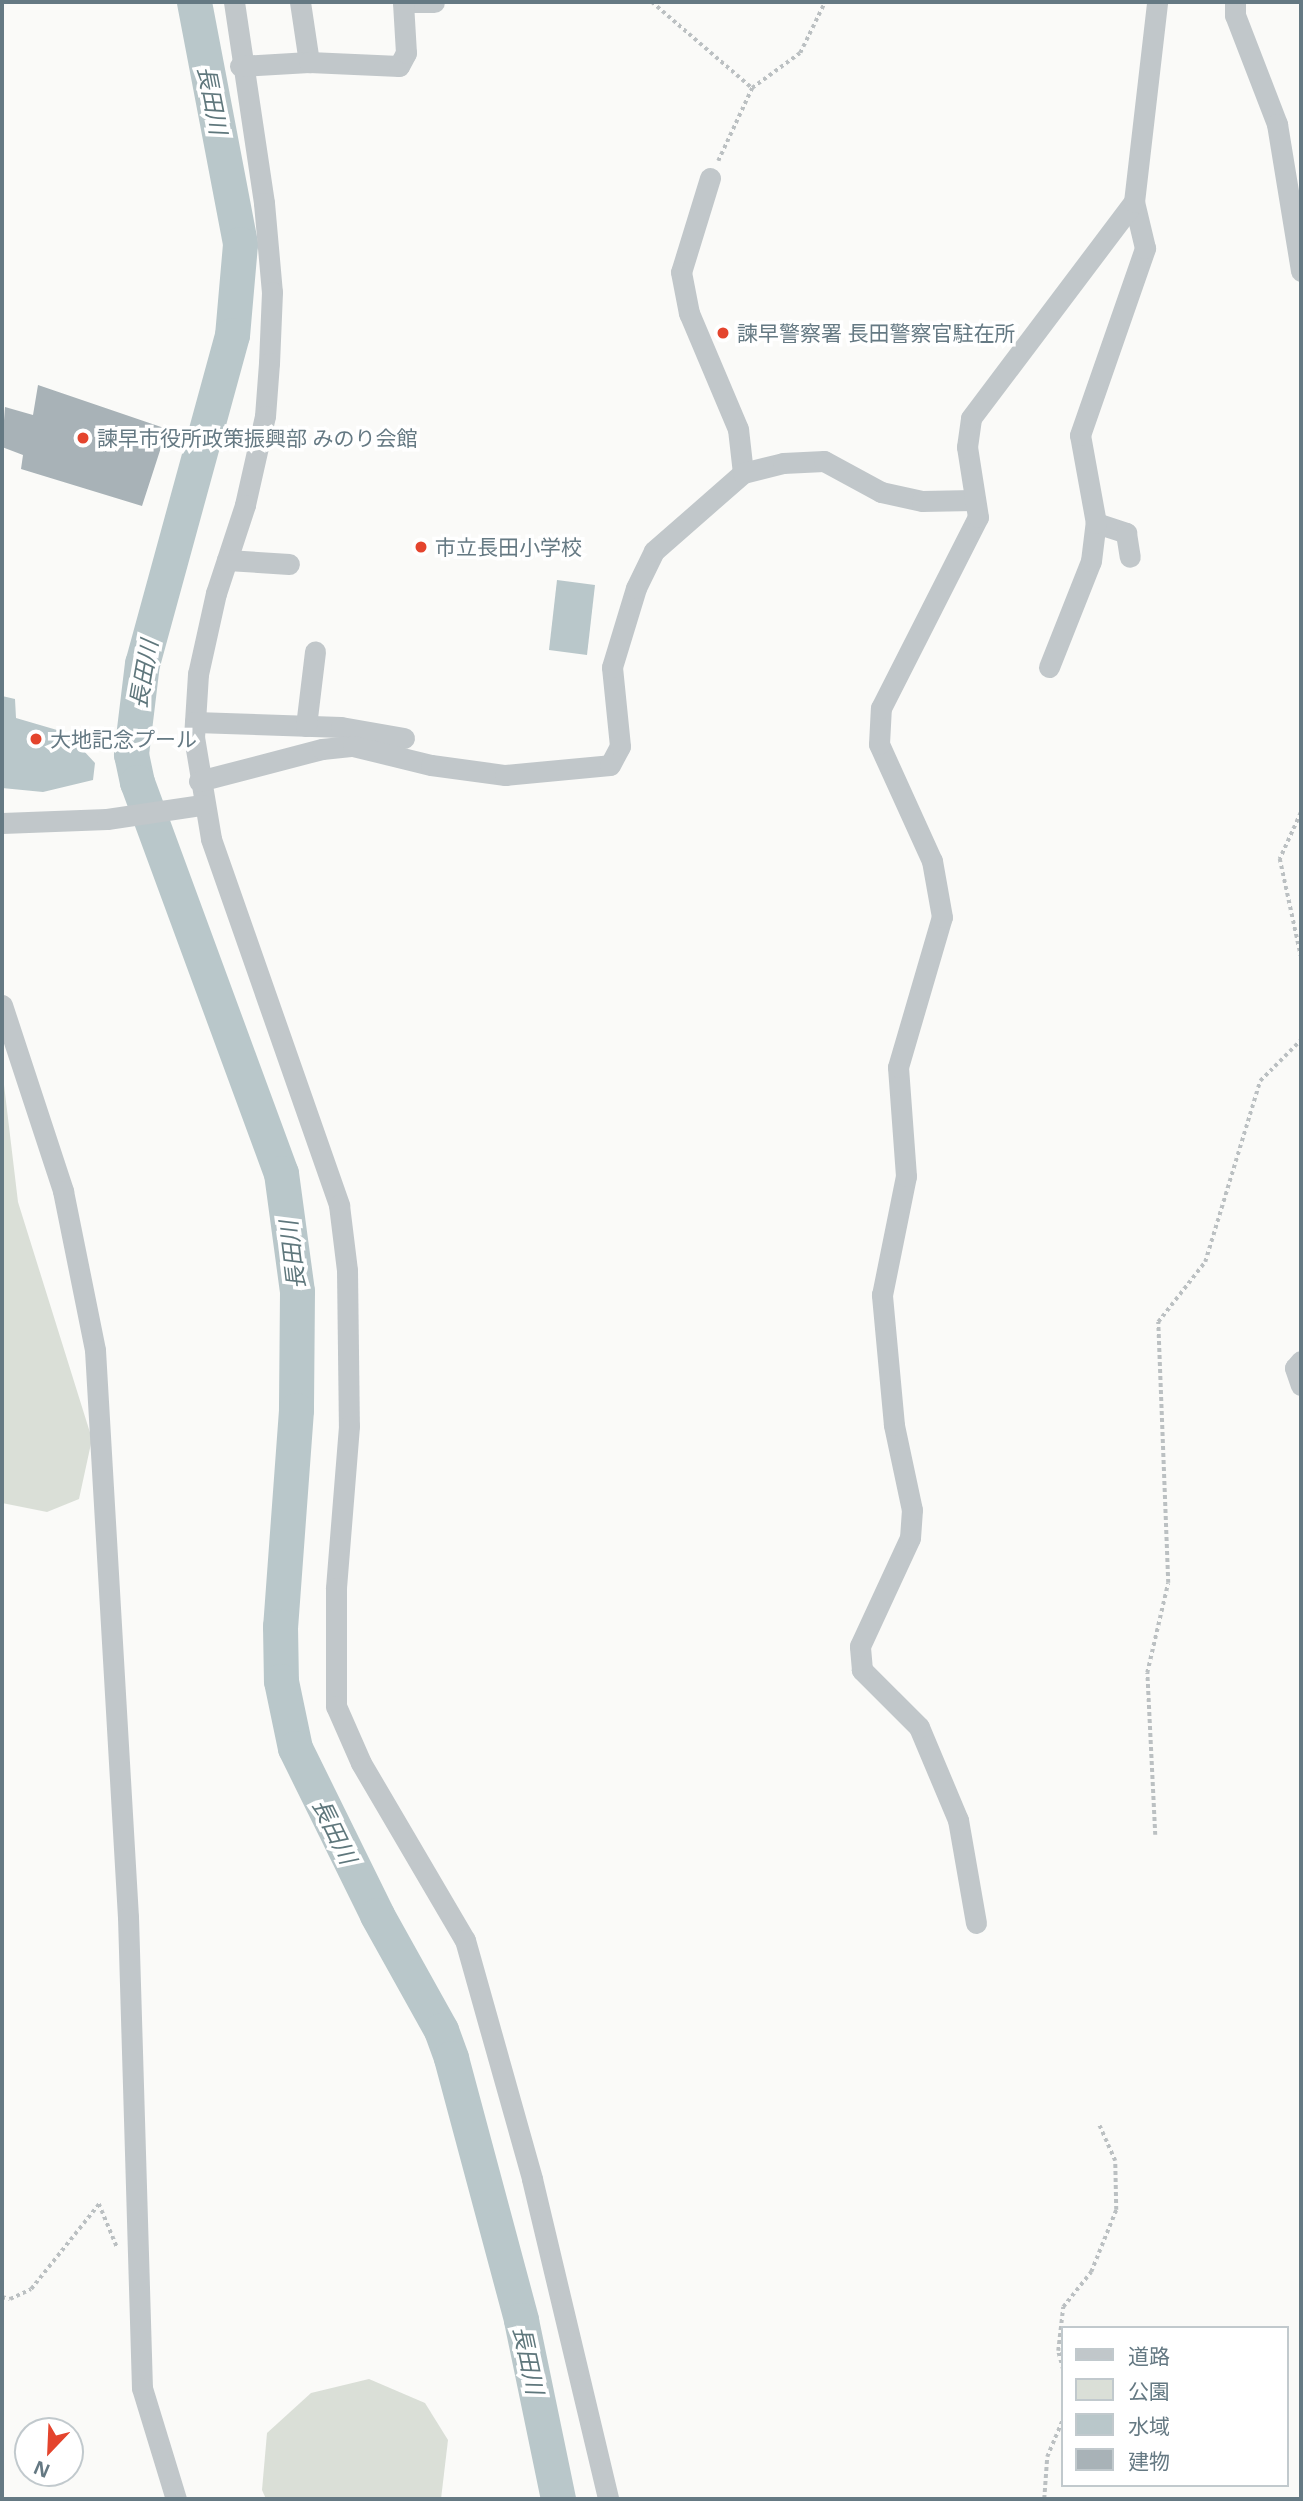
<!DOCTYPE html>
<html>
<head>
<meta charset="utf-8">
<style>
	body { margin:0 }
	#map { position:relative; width:1303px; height:2501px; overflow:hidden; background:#fafaf8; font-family:"Open Sans","Noto Sans JP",sans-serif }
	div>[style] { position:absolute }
	.green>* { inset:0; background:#dadfd7 }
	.water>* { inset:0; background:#b9c7ca }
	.river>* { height:35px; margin:-17.5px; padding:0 17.5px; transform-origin:17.5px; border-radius:17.5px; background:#b9c7ca }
	.building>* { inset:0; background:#a8b2b7 }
	.path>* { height:3.5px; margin-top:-1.75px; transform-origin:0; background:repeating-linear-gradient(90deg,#bbc0c2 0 3.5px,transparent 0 7px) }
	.minor>* { height:21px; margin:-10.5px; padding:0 10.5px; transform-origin:10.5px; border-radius:10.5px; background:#c1c7ca }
	.dots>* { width:19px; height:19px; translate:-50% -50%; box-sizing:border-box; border:4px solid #fff; border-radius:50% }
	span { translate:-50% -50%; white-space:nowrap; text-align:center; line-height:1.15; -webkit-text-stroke:7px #fff; paint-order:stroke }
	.poi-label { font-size:21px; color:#657983 }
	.left { translate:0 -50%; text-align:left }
	.water-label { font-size:23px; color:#5f777c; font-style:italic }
	.frame { position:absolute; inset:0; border:4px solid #657983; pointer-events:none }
	.legend { position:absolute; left:1061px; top:2326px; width:228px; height:161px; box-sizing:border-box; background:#fff; border:2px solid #c1c9cd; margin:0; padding:9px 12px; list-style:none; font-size:21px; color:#657983 }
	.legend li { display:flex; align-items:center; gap:14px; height:35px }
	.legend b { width:35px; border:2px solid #c1c9cd }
	.north { position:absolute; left:14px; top:2417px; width:70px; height:70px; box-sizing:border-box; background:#fff; border:2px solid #c1c9cd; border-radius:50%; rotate:203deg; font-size:19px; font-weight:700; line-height:28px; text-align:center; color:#657983 }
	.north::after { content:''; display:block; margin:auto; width:24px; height:32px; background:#e4442d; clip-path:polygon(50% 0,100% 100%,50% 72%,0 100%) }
</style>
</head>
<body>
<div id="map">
	<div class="green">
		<div style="clip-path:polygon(2px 1068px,18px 1202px,92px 1439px,79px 1499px,47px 1512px,2px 1503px)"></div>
		<div style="clip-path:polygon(369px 2379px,425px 2403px,448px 2440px,441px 2499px,266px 2499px,262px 2490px,267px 2433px,311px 2393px)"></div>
	</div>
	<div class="water">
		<div style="clip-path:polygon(557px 580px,595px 585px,587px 655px,549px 650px)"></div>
		<div style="clip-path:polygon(2px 696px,15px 699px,16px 718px,57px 730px,82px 749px,95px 763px,93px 780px,43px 792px,2px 788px)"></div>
	</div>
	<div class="river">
		<div style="left:194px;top:2px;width:246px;rotate:79.2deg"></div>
		<div style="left:240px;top:244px;width:91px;rotate:95deg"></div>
		<div style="left:232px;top:335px;width:340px;rotate:105.3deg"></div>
		<div style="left:142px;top:663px;width:92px;rotate:96.9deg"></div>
		<div style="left:131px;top:754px;width:29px;rotate:78deg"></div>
		<div style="left:137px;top:782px;width:417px;rotate:69.8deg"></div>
		<div style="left:281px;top:1173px;width:119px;rotate:82.3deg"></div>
		<div style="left:297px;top:1291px;width:119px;rotate:90.5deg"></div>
		<div style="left:296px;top:1410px;width:217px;rotate:94.2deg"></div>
		<div style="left:280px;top:1626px;width:55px;rotate:89deg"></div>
		<div style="left:281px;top:1681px;width:68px;rotate:78.2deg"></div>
		<div style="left:295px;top:1748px;width:186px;rotate:63.8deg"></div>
		<div style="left:377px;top:1915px;width:132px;rotate:60.9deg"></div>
		<div style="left:441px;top:2030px;width:30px;rotate:70deg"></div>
		<div style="left:451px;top:2058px;width:271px;rotate:75deg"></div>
		<div style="left:521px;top:2320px;width:183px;rotate:78.3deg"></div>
	</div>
	<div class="building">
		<div style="clip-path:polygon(38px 385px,167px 429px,142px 506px,21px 469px,23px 455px,2px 447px,5px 407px,33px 415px)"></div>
	</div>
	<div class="path">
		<div style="left:652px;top:2px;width:132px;rotate:40.7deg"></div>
		<div style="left:718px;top:161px;width:81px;rotate:-65deg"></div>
		<div style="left:752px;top:88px;width:59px;rotate:-36.1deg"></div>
		<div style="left:800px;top:53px;width:57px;rotate:-63.9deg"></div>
		<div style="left:1301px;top:813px;width:51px;rotate:114.5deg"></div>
		<div style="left:1280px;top:859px;width:99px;rotate:77.8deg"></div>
		<div style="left:1155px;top:1835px;width:162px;rotate:-92.8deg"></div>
		<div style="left:1147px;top:1673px;width:92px;rotate:-76.9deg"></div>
		<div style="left:1168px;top:1583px;width:261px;rotate:-92.2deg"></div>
		<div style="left:1158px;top:1322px;width:76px;rotate:-51.9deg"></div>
		<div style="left:1205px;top:1262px;width:189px;rotate:-73.1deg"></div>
		<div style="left:1260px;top:1081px;width:58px;rotate:-45deg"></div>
		<div style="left:2px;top:2297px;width:8px;rotate:14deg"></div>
		<div style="left:10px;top:2299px;width:23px;rotate:-25deg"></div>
		<div style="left:31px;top:2289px;width:109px;rotate:-51.3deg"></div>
		<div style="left:99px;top:2204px;width:47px;rotate:67.3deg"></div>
		<div style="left:1063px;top:2370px;width:20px;rotate:-105deg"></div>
		<div style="left:1058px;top:2351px;width:44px;rotate:-83.5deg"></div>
		<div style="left:1063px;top:2307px;width:45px;rotate:-51.3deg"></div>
		<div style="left:1091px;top:2272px;width:67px;rotate:-68deg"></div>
		<div style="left:1116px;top:2210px;width:49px;rotate:-91.2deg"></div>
		<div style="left:1115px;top:2161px;width:39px;rotate:-114deg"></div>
		<div style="left:1044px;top:2499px;width:42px;rotate:-85.9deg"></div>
		<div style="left:1047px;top:2457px;width:41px;rotate:-67.2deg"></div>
	</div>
	<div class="minor">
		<div style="left:234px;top:2px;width:203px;rotate:81.5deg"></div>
		<div style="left:264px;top:203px;width:89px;rotate:84.9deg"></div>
		<div style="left:272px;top:292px;width:71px;rotate:92.4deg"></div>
		<div style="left:269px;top:363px;width:53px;rotate:94.3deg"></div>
		<div style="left:265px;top:416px;width:91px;rotate:102.7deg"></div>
		<div style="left:245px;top:505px;width:93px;rotate:108.2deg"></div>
		<div style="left:216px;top:593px;width:83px;rotate:102.5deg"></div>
		<div style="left:198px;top:674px;width:63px;rotate:93.6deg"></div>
		<div style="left:194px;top:737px;width:103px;rotate:80.5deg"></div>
		<div style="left:211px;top:839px;width:388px;rotate:70.7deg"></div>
		<div style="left:339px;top:1205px;width:65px;rotate:83deg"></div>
		<div style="left:347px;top:1270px;width:156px;rotate:89.3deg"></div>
		<div style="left:349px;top:1426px;width:163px;rotate:94.6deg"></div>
		<div style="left:336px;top:1588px;width:118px;rotate:90deg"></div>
		<div style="left:336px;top:1706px;width:62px;rotate:66.3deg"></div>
		<div style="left:361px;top:1763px;width:205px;rotate:59.6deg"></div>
		<div style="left:465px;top:1940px;width:248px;rotate:74.3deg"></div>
		<div style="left:532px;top:2179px;width:329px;rotate:76.6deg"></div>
		<div style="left:300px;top:2px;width:61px;rotate:81.5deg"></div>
		<div style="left:403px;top:2px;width:31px"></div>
		<div style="left:1235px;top:2px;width:13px;rotate:90deg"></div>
		<div style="left:1235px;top:15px;width:117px;rotate:68.9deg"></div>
		<div style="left:1277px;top:124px;width:149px;rotate:80.7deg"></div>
		<div style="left:240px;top:66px;width:69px;rotate:-3.3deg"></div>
		<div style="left:309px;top:62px;width:90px;rotate:2.5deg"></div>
		<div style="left:399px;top:66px;width:15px;rotate:-62deg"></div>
		<div style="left:406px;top:53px;width:51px;rotate:-93.4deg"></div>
		<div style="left:710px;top:178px;width:98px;rotate:107.1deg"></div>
		<div style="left:681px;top:272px;width:42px;rotate:79deg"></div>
		<div style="left:689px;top:313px;width:126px;rotate:67.1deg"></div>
		<div style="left:738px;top:429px;width:44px;rotate:83.5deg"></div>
		<div style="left:1096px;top:523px;width:32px;rotate:18deg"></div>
		<div style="left:1126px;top:533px;width:24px;rotate:81deg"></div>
		<div style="left:227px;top:560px;width:62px;rotate:3.7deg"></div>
		<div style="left:1049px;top:667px;width:114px;rotate:-68.4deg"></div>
		<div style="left:1091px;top:561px;width:38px;rotate:-83deg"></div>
		<div style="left:1096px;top:523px;width:89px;rotate:-100.3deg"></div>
		<div style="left:1080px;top:435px;width:198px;rotate:-70.8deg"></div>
		<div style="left:1145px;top:248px;width:47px;rotate:-103.4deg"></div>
		<div style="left:195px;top:722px;width:146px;rotate:2deg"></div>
		<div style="left:341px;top:727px;width:64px;rotate:9.9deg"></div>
		<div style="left:306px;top:726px;width:75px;rotate:-83.1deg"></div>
		<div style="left:199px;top:781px;width:127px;rotate:-14.6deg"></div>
		<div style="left:322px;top:749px;width:31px;rotate:-6deg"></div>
		<div style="left:353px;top:746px;width:80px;rotate:13.7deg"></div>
		<div style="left:431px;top:765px;width:75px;rotate:7.7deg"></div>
		<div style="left:505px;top:775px;width:105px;rotate:-5.4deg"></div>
		<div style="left:610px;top:765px;width:21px;rotate:-62deg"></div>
		<div style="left:620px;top:746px;width:79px;rotate:-95.8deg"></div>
		<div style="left:612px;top:667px;width:83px;rotate:-73.1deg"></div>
		<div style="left:636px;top:588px;width:41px;rotate:-64.1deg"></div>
		<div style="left:654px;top:551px;width:118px;rotate:-41.2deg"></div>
		<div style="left:743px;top:473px;width:41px;rotate:-14deg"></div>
		<div style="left:783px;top:463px;width:41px;rotate:-2.8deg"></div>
		<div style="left:824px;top:461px;width:65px;rotate:28.5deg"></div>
		<div style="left:881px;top:492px;width:42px;rotate:12.4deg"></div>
		<div style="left:922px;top:501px;width:51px;rotate:-1.1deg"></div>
		<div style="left:2px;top:823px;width:105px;rotate:-2.2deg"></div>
		<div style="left:107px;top:819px;width:96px;rotate:-8.4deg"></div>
		<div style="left:2px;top:1005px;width:196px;rotate:71.8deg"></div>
		<div style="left:63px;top:1191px;width:162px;rotate:78.6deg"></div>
		<div style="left:95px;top:1350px;width:568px;rotate:86.67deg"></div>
		<div style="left:128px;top:1917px;width:471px;rotate:88.3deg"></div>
		<div style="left:142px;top:2388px;width:116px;rotate:73deg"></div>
		<div style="left:1301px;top:1361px;width:9px;rotate:131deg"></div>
		<div style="left:1295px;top:1368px;width:18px;rotate:71deg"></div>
		<div style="left:976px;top:1923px;width:105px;rotate:-99.9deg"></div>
		<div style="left:958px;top:1820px;width:101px;rotate:-112.8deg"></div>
		<div style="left:919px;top:1727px;width:81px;rotate:-135deg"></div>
		<div style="left:862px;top:1670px;width:24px;rotate:-95deg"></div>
		<div style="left:860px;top:1646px;width:119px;rotate:-65.2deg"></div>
		<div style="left:910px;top:1538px;width:28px;rotate:-86deg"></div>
		<div style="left:912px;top:1510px;width:87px;rotate:-102deg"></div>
		<div style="left:894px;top:1425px;width:131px;rotate:-95.3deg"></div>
		<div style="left:882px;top:1295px;width:121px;rotate:-78.6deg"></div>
		<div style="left:906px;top:1176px;width:109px;rotate:-94.2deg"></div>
		<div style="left:898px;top:1067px;width:156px;rotate:-73.7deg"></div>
		<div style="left:942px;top:917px;width:57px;rotate:-100.1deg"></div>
		<div style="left:932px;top:861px;width:128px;rotate:-114.4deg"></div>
		<div style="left:879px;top:744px;width:36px;rotate:-87deg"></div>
		<div style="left:881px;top:708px;width:214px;rotate:-63.1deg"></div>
		<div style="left:978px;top:517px;width:71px;rotate:-98.9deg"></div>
		<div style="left:967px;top:447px;width:29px;rotate:-82deg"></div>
		<div style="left:971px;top:418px;width:271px;rotate:-53deg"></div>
		<div style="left:1134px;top:202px;width:201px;rotate:-83.4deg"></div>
	</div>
	<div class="dots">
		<div style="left:723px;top:333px;background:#e4442d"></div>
		<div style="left:83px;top:438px;background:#e4442d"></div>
		<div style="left:421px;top:547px;background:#e4442d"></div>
		<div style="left:36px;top:739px;background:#e4442d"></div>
	</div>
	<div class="poi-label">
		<span class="left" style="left:737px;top:333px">諫早警察署 長田警察官駐在所</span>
		<span class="left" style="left:97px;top:438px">諫早市役所政策振興部 みのり会館</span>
		<span class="left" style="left:435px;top:547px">市立長田小学校</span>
		<span class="left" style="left:50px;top:739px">大地記念プール</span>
	</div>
	<div class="water-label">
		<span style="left:213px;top:100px;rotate:79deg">長田川</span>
		<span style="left:143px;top:674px;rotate:-80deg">長田川</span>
		<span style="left:292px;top:1255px;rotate:-97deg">長田川</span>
		<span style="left:335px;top:1831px;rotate:64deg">長田川</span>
		<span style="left:529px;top:2360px;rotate:78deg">長田川</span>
	</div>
	<div class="frame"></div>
	<ul class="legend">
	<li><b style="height:9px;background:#c1c7ca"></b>道路</li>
	<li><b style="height:19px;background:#dadfd7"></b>公園</li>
	<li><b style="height:19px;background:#b9c7ca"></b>水域</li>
	<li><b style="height:19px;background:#a8b2b7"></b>建物</li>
	</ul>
	<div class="north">N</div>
</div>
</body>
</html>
